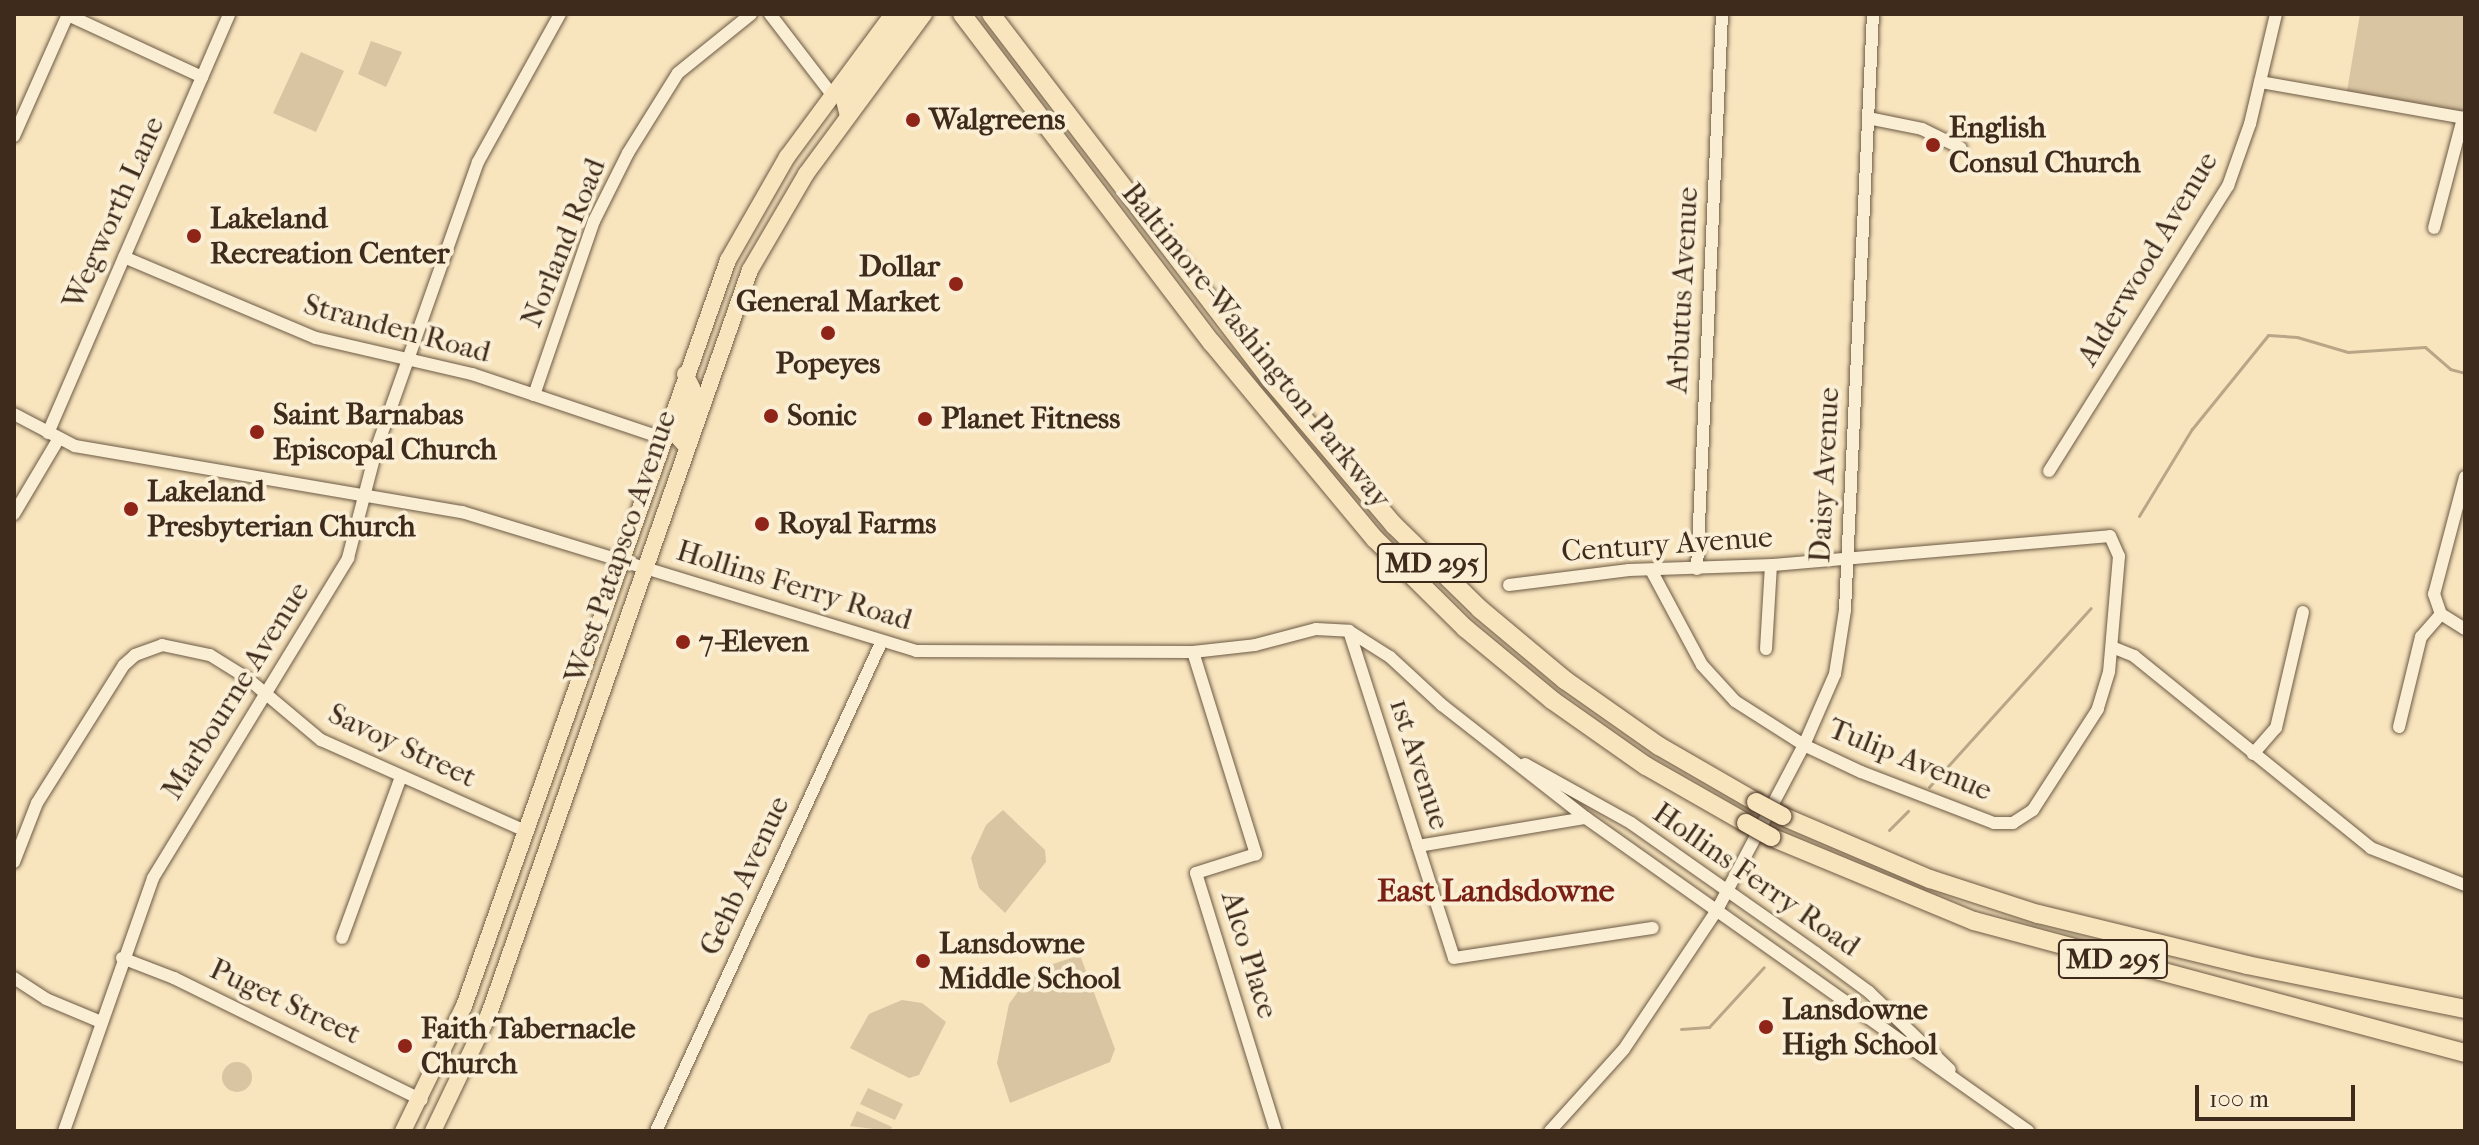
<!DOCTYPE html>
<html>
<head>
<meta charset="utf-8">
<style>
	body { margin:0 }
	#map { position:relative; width:2479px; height:1145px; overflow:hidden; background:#f8e5be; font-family:"IM FELL French Canon",serif }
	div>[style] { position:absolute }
	.green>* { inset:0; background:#d9c5a2 }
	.round { border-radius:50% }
	.stream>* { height:3px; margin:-1.5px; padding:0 1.5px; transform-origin:1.5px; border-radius:1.5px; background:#b9a687 }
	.roads { filter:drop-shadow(0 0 2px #6d5a44) drop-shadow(0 0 2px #6d5a44) }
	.minor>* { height:12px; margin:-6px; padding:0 6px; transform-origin:6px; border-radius:6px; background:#faeed5 }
	.major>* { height:16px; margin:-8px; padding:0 8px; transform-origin:8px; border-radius:8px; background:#f8e5be }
	.highway>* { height:18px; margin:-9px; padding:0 9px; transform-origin:9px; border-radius:9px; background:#f8e5be }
	.bridges { filter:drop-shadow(0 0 2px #3f2b1c) drop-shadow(0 0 2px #3f2b1c) }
	.highway-bridge>* { height:18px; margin:-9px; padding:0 9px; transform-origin:9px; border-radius:9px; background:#f8e5be }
	.dots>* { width:22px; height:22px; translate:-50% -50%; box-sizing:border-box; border:4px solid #faeed5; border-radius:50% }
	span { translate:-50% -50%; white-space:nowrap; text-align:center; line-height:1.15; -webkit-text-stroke:8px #faeed5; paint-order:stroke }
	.shield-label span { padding:2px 6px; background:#faeed5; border:2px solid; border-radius:6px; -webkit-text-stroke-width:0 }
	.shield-label { font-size:28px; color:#3f2b1c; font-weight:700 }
	.poi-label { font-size:30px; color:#3f2b1c; font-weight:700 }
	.left { translate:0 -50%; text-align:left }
	.right { translate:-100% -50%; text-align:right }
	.street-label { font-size:30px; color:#3f2b1c }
	.neighbourhood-label { font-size:32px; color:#7a1f14; font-weight:700 }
	.frame { position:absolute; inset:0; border:16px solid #3f2b1c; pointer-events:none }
	.scale { position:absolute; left:2195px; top:1085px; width:160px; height:36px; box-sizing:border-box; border:4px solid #3f2b1c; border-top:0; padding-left:10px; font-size:24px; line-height:28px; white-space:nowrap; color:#3f2b1c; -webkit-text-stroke:6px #faeed5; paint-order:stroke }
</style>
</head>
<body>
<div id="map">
	<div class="green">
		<div style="clip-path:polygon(2360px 14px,2465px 14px,2465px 112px,2347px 91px)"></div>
		<div style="clip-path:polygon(371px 41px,402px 52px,386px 87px,358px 74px)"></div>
		<div style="clip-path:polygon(301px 52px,344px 71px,316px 132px,273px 113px)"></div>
		<div style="clip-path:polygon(1003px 810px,1045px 850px,1046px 862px,1005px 913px,979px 888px,971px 858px,986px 825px)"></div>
		<div style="clip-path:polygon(1080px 955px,1115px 1049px,1110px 1062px,1010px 1103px,997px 1063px,1009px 1004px,1024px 983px,1053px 964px)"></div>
		<div style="clip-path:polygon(902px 1000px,922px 1003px,946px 1022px,919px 1075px,909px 1078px,850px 1048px,869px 1014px)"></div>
		<div class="round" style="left:222px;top:1062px;width:30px;height:30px"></div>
		<div style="clip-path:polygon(868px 1088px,903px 1104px,895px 1120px,860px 1104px)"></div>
		<div style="clip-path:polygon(857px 1111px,892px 1127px,890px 1131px,850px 1126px)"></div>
	</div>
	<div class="stream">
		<div style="left:2139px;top:516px;width:102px;rotate:-58.7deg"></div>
		<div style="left:2192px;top:429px;width:121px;rotate:-51deg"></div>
		<div style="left:2268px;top:335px;width:29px;rotate:4deg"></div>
		<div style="left:2297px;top:337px;width:53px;rotate:16.4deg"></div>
		<div style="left:2348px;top:352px;width:77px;rotate:-3.7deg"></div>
		<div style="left:2425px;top:347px;width:33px;rotate:41deg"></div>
		<div style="left:2450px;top:369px;width:16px;rotate:15deg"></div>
		<div style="left:1929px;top:787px;width:241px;rotate:-47.9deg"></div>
		<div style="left:1889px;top:830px;width:27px;rotate:-45deg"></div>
		<div style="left:1681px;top:1029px;width:28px;rotate:-4deg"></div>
		<div style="left:1709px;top:1027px;width:81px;rotate:-47.5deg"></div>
	</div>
	<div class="roads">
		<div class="minor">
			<div style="left:770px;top:14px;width:103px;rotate:52.5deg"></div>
			<div style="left:68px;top:15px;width:148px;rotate:24.8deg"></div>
			<div style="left:2260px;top:82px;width:208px;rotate:10deg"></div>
			<div style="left:1868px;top:118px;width:55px;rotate:11.5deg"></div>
			<div style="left:1922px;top:129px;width:43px;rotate:26deg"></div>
			<div style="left:14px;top:136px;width:133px;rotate:-66.1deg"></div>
			<div style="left:2434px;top:228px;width:114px;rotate:-75.2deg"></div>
			<div style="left:124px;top:257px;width:208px;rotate:22.9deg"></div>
			<div style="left:316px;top:338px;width:160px;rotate:13deg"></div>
			<div style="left:472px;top:374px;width:200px;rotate:18.6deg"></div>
			<div style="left:534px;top:395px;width:184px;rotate:-71deg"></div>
			<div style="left:594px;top:221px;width:76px;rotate:-63.4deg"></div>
			<div style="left:628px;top:153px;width:94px;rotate:-58deg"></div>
			<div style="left:678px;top:73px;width:94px;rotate:-38.9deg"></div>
			<div style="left:14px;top:414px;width:69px;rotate:27.7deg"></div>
			<div style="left:75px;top:446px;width:393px;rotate:9.7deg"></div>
			<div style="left:462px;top:512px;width:475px;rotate:17deg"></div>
			<div style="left:916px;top:651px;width:277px;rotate:0.2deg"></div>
			<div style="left:1193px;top:652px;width:62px;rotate:-6.4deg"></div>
			<div style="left:1255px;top:645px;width:63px;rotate:-14.7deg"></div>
			<div style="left:1316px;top:629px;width:33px;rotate:3deg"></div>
			<div style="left:1349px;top:631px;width:49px;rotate:32.4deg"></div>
			<div style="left:1390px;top:657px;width:71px;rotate:42.7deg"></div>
			<div style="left:1442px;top:705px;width:183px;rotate:38.1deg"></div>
			<div style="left:1586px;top:818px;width:542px;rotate:35.3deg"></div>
			<div style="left:48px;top:433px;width:456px;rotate:-66.6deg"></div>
			<div style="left:2049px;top:471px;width:337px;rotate:-57.9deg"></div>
			<div style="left:2228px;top:186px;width:66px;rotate:-70.5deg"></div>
			<div style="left:2250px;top:124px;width:113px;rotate:-76.7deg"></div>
			<div style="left:2465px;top:477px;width:121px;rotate:104.8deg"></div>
			<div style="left:2434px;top:594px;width:21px;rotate:71deg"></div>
			<div style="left:2441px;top:614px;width:28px;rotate:32deg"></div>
			<div style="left:14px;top:514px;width:86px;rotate:-59.3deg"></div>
			<div style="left:1697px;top:569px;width:556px;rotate:-87.42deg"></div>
			<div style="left:1509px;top:585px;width:121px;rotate:-7.1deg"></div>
			<div style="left:1629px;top:570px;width:144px;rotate:-2deg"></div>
			<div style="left:1773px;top:565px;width:338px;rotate:-4.9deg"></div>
			<div style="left:2110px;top:536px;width:22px;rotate:66deg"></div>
			<div style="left:2119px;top:556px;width:116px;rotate:94.9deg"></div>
			<div style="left:2109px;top:672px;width:39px;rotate:107deg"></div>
			<div style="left:2098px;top:709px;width:120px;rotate:122.8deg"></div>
			<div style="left:2033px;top:810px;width:24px;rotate:147deg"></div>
			<div style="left:2013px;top:823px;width:19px;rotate:180deg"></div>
			<div style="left:1994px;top:823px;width:142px;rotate:-159deg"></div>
			<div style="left:1861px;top:772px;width:63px;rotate:-154.7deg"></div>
			<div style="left:1804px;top:745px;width:82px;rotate:-147.5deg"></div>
			<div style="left:1735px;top:701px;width:49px;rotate:-132.5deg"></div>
			<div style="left:1702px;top:665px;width:108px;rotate:-118.2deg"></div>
			<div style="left:1349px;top:631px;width:343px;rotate:72.2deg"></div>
			<div style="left:1454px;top:958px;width:201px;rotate:-8.6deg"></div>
			<div style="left:2112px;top:647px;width:24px;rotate:22deg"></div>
			<div style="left:2134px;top:656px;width:305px;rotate:39deg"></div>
			<div style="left:2371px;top:848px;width:101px;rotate:21.5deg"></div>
			<div style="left:1766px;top:649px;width:84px;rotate:-86.6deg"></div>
			<div style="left:1193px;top:652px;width:212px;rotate:72.7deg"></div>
			<div style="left:1256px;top:854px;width:63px;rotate:162.4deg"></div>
			<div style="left:1196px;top:873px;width:270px;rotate:72.8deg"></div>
			<div style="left:2399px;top:727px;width:93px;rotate:-76.3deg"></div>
			<div style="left:2421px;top:637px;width:30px;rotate:-49deg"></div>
			<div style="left:2253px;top:754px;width:35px;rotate:-49deg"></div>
			<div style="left:2276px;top:728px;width:119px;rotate:-76.9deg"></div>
			<div style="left:1525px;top:764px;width:121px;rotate:29.1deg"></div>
			<div style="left:1631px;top:823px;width:226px;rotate:35.1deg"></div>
			<div style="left:1816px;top:953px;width:66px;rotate:36.3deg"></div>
			<div style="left:1869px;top:992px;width:112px;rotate:43.9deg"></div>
			<div style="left:1418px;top:846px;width:170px;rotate:-9.5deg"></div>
			<div style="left:14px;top:862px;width:63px;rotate:-68.7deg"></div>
			<div style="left:37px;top:803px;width:163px;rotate:-57.8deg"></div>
			<div style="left:124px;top:665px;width:15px;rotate:-42deg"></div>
			<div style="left:135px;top:655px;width:29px;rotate:-20deg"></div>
			<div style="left:162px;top:645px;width:49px;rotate:11.8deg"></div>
			<div style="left:210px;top:655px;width:44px;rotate:31.9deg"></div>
			<div style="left:247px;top:678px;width:97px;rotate:40deg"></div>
			<div style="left:321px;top:740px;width:223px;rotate:24deg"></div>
			<div style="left:342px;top:938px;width:171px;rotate:-69.9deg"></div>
			<div style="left:122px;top:958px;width:56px;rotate:21deg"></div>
			<div style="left:174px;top:978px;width:276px;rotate:26.2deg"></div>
			<div style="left:14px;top:978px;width:38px;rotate:33deg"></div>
			<div style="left:46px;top:999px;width:60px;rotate:22.7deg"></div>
			<div style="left:64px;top:1131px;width:268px;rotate:-70.6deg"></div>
			<div style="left:153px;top:878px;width:375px;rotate:-58.6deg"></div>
			<div style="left:348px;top:558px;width:115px;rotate:-75.4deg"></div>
			<div style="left:377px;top:447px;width:302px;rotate:-70.5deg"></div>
			<div style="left:478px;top:162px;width:169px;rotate:-61deg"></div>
			<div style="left:656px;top:1131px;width:537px;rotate:-65.25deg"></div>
			<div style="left:1550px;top:1131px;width:110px;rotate:-47.9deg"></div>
			<div style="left:1624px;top:1049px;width:167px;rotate:-56.2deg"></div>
			<div style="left:1717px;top:910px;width:187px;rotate:-62.2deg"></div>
			<div style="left:1804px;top:745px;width:77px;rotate:-66.4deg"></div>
			<div style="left:1835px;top:674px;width:65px;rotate:-81.1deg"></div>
			<div style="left:1845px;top:610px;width:597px;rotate:-87.31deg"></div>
		</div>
		<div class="major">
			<div style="left:848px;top:116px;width:16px;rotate:-104deg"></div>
			<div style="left:844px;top:100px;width:106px;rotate:-54.2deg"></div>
			<div style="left:685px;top:374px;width:16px;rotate:63deg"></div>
			<div style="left:692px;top:388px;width:50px;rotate:108.8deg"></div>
			<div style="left:676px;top:435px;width:15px;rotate:48deg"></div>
			<div style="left:403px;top:1131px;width:139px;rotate:-64deg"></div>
			<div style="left:464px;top:1006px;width:791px;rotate:-70.51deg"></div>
			<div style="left:728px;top:260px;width:119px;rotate:-60.2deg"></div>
			<div style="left:787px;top:157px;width:178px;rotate:-53.5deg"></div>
			<div style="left:433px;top:1131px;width:130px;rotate:-64.4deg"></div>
			<div style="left:489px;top:1014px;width:788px;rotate:-70.67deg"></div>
			<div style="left:750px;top:270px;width:111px;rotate:-59.7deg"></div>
			<div style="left:806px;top:174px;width:199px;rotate:-53.6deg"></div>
		</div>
		<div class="highway">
			<div style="left:962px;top:14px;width:413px;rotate:52.8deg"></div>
			<div style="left:1212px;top:343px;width:255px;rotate:50.3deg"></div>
			<div style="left:1375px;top:539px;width:127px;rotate:44.7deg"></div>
			<div style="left:1465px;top:628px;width:113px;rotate:39.6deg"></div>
			<div style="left:1552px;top:700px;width:115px;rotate:35.1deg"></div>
			<div style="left:1646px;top:766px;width:115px;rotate:29.7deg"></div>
			<div style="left:991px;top:14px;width:459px;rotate:52.6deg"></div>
			<div style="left:1270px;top:379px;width:192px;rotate:49.7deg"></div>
			<div style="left:1394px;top:525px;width:120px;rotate:44.3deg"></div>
			<div style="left:1480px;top:609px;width:111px;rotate:39.9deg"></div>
			<div style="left:1565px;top:680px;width:115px;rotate:35.1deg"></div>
			<div style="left:1659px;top:746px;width:112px;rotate:30deg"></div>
			<div style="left:1782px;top:816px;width:161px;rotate:23.1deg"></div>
			<div style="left:1930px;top:879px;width:114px;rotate:18deg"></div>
			<div style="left:2038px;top:914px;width:215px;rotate:13.7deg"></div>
			<div style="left:2247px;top:965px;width:222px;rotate:11.4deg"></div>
			<div style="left:1771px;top:837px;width:220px;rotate:22.5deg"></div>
			<div style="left:1974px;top:921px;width:508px;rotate:15.05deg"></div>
		</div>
	</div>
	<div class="bridges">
		<div class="highway-bridge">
			<div style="left:1756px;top:802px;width:30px;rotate:28deg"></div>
			<div style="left:1746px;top:823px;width:29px;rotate:29deg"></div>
		</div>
	</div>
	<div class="dots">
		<div style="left:913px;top:120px;background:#8f2418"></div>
		<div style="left:1933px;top:145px;background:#8f2418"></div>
		<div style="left:194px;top:236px;background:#8f2418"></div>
		<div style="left:956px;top:284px;background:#8f2418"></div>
		<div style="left:828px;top:333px;background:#8f2418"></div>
		<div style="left:771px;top:416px;background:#8f2418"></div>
		<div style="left:925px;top:419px;background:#8f2418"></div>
		<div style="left:257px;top:432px;background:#8f2418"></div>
		<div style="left:131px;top:509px;background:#8f2418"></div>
		<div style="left:762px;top:524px;background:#8f2418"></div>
		<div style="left:683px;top:642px;background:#8f2418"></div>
		<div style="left:923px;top:961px;background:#8f2418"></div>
		<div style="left:1766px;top:1027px;background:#8f2418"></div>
		<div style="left:405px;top:1046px;background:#8f2418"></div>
	</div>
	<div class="shield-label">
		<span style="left:1432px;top:563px">MD 295</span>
		<span style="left:2113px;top:959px">MD 295</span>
	</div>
	<div class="poi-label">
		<span class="left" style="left:929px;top:120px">Walgreens</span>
		<span class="left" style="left:1949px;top:145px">English<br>Consul Church</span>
		<span class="left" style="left:210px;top:236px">Lakeland<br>Recreation Center</span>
		<span class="right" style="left:940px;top:284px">Dollar<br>General Market</span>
		<span style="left:828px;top:364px">Popeyes</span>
		<span class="left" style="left:273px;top:432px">Saint Barnabas<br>Episcopal Church</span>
		<span class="left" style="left:787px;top:416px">Sonic</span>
		<span class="left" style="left:941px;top:419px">Planet Fitness</span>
		<span class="left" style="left:147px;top:509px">Lakeland<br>Presbyterian Church</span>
		<span class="left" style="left:778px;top:524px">Royal Farms</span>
		<span class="left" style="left:699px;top:642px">7-Eleven</span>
		<span class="left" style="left:939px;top:961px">Lansdowne<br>Middle School</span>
		<span class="left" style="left:1782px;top:1027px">Lansdowne<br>High School</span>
		<span class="left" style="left:421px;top:1046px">Faith Tabernacle<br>Church</span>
	</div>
	<div class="street-label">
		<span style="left:114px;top:213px;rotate:-66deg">Wegworth Lane</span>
		<span style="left:564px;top:243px;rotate:-68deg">Norland Road</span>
		<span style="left:2148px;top:259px;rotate:-59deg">Alderwood Avenue</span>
		<span style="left:1683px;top:290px;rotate:-87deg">Arbutus Avenue</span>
		<span style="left:397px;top:329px;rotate:15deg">Stranden Road</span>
		<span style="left:1256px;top:346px;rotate:51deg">Baltimore-Washington Parkway</span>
		<span style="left:1825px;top:475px;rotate:-87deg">Daisy Avenue</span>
		<span style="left:1667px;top:545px;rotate:-4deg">Century Avenue</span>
		<span style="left:621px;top:547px;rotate:-71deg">West Patapsco Avenue</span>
		<span style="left:794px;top:586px;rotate:17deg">Hollins Ferry Road</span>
		<span style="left:236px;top:691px;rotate:-58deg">Marbourne Avenue</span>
		<span style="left:402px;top:746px;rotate:25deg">Savoy Street</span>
		<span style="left:1910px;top:760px;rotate:22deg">Tulip Avenue</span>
		<span style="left:1419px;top:764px;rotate:72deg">1st Avenue</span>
		<span style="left:745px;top:876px;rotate:-65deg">Gehb Avenue</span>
		<span style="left:1756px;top:880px;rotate:35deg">Hollins Ferry Road</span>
		<span style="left:1249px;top:955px;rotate:73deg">Alco Place</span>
		<span style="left:285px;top:1002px;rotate:25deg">Puget Street</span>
	</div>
	<div class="neighbourhood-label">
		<span style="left:1496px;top:891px">East Landsdowne</span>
	</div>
	<div class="frame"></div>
	<div class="scale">100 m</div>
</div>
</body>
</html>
